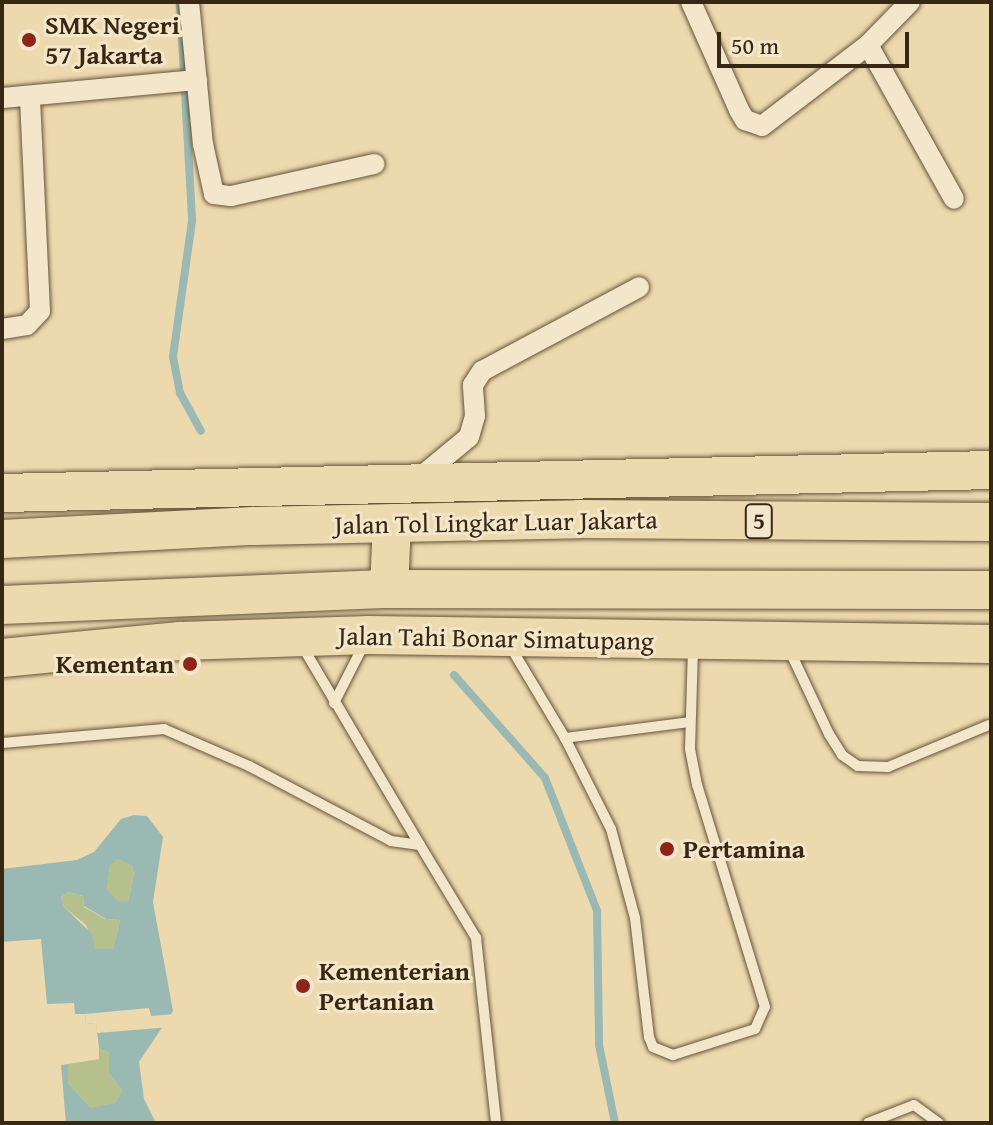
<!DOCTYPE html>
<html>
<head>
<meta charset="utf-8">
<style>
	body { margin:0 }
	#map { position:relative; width:993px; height:1125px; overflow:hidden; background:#edd9ae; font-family:"Gentium Book Plus",serif }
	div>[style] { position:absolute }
	.green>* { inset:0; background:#b6c08c }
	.water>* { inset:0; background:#9bb9b3 }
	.pier>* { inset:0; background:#edd9ae }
	.stream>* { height:8px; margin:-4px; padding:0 4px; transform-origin:4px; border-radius:4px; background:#9bb9b3 }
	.roads { filter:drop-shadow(0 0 2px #64543a) drop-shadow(0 0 2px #64543a) }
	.lane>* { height:10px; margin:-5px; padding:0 5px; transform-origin:5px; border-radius:5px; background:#f3e6ca }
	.street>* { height:20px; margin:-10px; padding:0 10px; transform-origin:10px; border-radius:10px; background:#f3e6ca }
	.highway>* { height:38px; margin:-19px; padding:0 19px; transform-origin:19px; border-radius:19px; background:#edd9ae }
	.dots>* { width:22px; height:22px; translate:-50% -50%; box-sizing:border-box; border:4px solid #f3e6ca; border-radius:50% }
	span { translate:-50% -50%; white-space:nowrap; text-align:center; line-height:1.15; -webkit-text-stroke:6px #f3e6ca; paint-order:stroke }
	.shield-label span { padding:2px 6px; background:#f3e6ca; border:2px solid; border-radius:6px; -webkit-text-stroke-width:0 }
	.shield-label { font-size:24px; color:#372713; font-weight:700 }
	.poi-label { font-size:26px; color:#372713; font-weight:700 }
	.left { translate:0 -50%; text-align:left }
	.right { translate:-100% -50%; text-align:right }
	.street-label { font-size:26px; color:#372713 }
	.frame { position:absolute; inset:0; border:4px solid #372713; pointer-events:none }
	.scale { position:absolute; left:717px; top:32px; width:192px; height:36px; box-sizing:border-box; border:4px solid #372713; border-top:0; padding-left:10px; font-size:24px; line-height:28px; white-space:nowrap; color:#372713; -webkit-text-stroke:6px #f3e6ca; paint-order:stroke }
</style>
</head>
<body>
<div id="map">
	<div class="green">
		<div style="clip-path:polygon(118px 859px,132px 866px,134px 874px,128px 901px,118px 903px,107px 889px,110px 864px)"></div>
		<div style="clip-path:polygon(68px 892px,83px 896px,84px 907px,105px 919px,120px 920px,113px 949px,95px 949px,86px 925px,64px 907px,61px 897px)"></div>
		<div style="clip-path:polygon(99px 1048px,109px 1053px,109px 1074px,122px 1090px,115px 1103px,102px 1108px,91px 1108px,68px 1083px,68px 1064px,99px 1059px)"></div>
	</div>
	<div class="water">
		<div style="clip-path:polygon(evenodd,134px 815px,147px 816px,163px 837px,153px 902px,173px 1011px,139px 1062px,144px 1099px,156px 1123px,66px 1123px,61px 1065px,68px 1064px,68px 1083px,91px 1108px,115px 1103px,122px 1090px,109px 1074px,109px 1053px,99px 1048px,96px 1023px,86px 1024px,85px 1014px,75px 1014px,74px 1003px,47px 1004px,41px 939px,2px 942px,2px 869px,77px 860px,94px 852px,121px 819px,134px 815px,118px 859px,132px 866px,134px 874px,128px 901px,118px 902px,107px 889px,110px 865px,118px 859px,134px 815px,68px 892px,83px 896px,84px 906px,106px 919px,120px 920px,113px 949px,95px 949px,92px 934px,64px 907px,61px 897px,68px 892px)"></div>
	</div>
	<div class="pier">
		<div style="clip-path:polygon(149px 1008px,151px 1016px,176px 1014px,170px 1027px,97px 1033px,96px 1023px,86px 1024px,85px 1014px)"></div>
	</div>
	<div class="stream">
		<div style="left:180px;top:3px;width:218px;rotate:86.8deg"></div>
		<div style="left:192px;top:221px;width:137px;rotate:98deg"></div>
		<div style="left:173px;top:357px;width:37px;rotate:79deg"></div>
		<div style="left:180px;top:393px;width:43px;rotate:61.1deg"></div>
		<div style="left:454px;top:675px;width:137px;rotate:48.5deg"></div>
		<div style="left:545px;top:778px;width:143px;rotate:68.6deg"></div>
		<div style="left:597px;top:911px;width:134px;rotate:89.1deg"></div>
		<div style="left:599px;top:1045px;width:80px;rotate:78.4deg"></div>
	</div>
	<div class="roads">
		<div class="lane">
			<div style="left:301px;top:644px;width:234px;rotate:59.4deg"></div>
			<div style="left:510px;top:646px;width:107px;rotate:59.1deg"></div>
			<div style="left:565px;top:738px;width:102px;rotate:63.2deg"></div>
			<div style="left:611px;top:829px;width:92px;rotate:74.9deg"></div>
			<div style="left:635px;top:918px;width:120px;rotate:83.3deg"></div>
			<div style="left:649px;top:1037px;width:11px;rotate:68deg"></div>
			<div style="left:653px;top:1047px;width:22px;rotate:22deg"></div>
			<div style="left:673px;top:1055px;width:86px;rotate:-17.6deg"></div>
			<div style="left:755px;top:1029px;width:24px;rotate:-66deg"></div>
			<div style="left:765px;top:1007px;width:232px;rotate:-107deg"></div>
			<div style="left:697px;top:785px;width:37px;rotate:-101deg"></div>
			<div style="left:690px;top:749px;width:102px;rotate:-88.3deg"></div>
			<div style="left:789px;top:649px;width:94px;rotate:64.8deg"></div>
			<div style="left:829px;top:734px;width:25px;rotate:58deg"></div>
			<div style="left:842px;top:755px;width:19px;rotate:35deg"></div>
			<div style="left:858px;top:766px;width:30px;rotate:2deg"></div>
			<div style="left:888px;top:767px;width:109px;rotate:-22.6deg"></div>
			<div style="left:334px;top:703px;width:66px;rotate:-63deg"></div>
			<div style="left:565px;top:738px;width:126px;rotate:-7.3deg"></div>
			<div style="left:2px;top:743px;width:163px;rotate:-4.9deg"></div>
			<div style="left:164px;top:729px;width:93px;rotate:23.5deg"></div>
			<div style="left:249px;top:766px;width:161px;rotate:27.8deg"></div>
			<div style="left:391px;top:841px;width:29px;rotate:8deg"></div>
			<div style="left:420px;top:845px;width:109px;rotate:58.9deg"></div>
			<div style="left:476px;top:938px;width:186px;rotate:83.8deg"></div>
			<div style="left:868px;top:1123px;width:49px;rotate:-21.4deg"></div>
			<div style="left:914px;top:1105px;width:31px;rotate:36deg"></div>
		</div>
		<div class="street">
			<div style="left:189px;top:2px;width:143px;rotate:84.4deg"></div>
			<div style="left:203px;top:144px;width:51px;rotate:77.6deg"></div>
			<div style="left:214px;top:194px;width:17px;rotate:7deg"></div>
			<div style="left:231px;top:196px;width:147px;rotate:-12.6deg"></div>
			<div style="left:691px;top:2px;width:118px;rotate:66deg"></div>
			<div style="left:739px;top:110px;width:12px;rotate:59deg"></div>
			<div style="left:745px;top:120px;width:18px;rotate:19deg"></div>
			<div style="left:762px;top:126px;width:133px;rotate:-37.4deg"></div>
			<div style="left:868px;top:45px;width:60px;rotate:-45.7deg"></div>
			<div style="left:868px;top:45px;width:176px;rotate:60.8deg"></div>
			<div style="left:2px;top:98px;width:196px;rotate:-5.3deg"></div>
			<div style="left:2px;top:329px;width:25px;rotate:-9deg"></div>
			<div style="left:27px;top:325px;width:19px;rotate:-47deg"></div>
			<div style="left:40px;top:311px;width:215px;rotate:-92.7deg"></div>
			<div style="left:417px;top:480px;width:67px;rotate:-39.6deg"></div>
			<div style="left:469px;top:437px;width:22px;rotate:-74deg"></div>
			<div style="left:475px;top:416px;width:31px;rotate:-94deg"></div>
			<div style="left:473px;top:385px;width:17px;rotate:-57deg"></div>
			<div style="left:482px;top:371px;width:178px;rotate:-28.1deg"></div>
		</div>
		<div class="highway">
			<div style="left:2px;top:493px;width:989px;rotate:-1.33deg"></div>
			<div style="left:2px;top:539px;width:251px;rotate:-3deg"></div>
			<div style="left:253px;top:526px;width:326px;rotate:-1.2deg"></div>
			<div style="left:579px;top:519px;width:412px;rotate:0.4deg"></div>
			<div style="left:389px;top:589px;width:66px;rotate:-87.4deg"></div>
			<div style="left:2px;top:605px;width:387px;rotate:-2.4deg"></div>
			<div style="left:389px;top:589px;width:602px;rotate:0.1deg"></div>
			<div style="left:2px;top:658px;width:179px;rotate:-5.5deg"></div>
			<div style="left:180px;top:641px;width:189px;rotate:-1.8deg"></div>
			<div style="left:369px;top:635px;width:622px;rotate:0.83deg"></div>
		</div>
	</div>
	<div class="dots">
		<div style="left:29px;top:40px;background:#8f2418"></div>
		<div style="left:190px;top:664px;background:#8f2418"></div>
		<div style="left:667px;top:849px;background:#8f2418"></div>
		<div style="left:303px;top:986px;background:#8f2418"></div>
	</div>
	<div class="shield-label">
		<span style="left:759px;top:521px">5</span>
	</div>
	<div class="poi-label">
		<span class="left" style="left:45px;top:40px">SMK Negeri<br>57 Jakarta</span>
		<span class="right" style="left:174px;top:664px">Kementan</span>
		<span class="left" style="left:683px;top:849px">Pertamina</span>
		<span class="left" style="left:319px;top:986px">Kementerian<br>Pertanian</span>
	</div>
	<div class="street-label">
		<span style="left:496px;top:522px;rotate:-1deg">Jalan Tol Lingkar Luar Jakarta</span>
		<span style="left:496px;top:638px;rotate:1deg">Jalan Tahi Bonar Simatupang</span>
	</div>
	<div class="frame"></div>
	<div class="scale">50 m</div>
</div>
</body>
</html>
